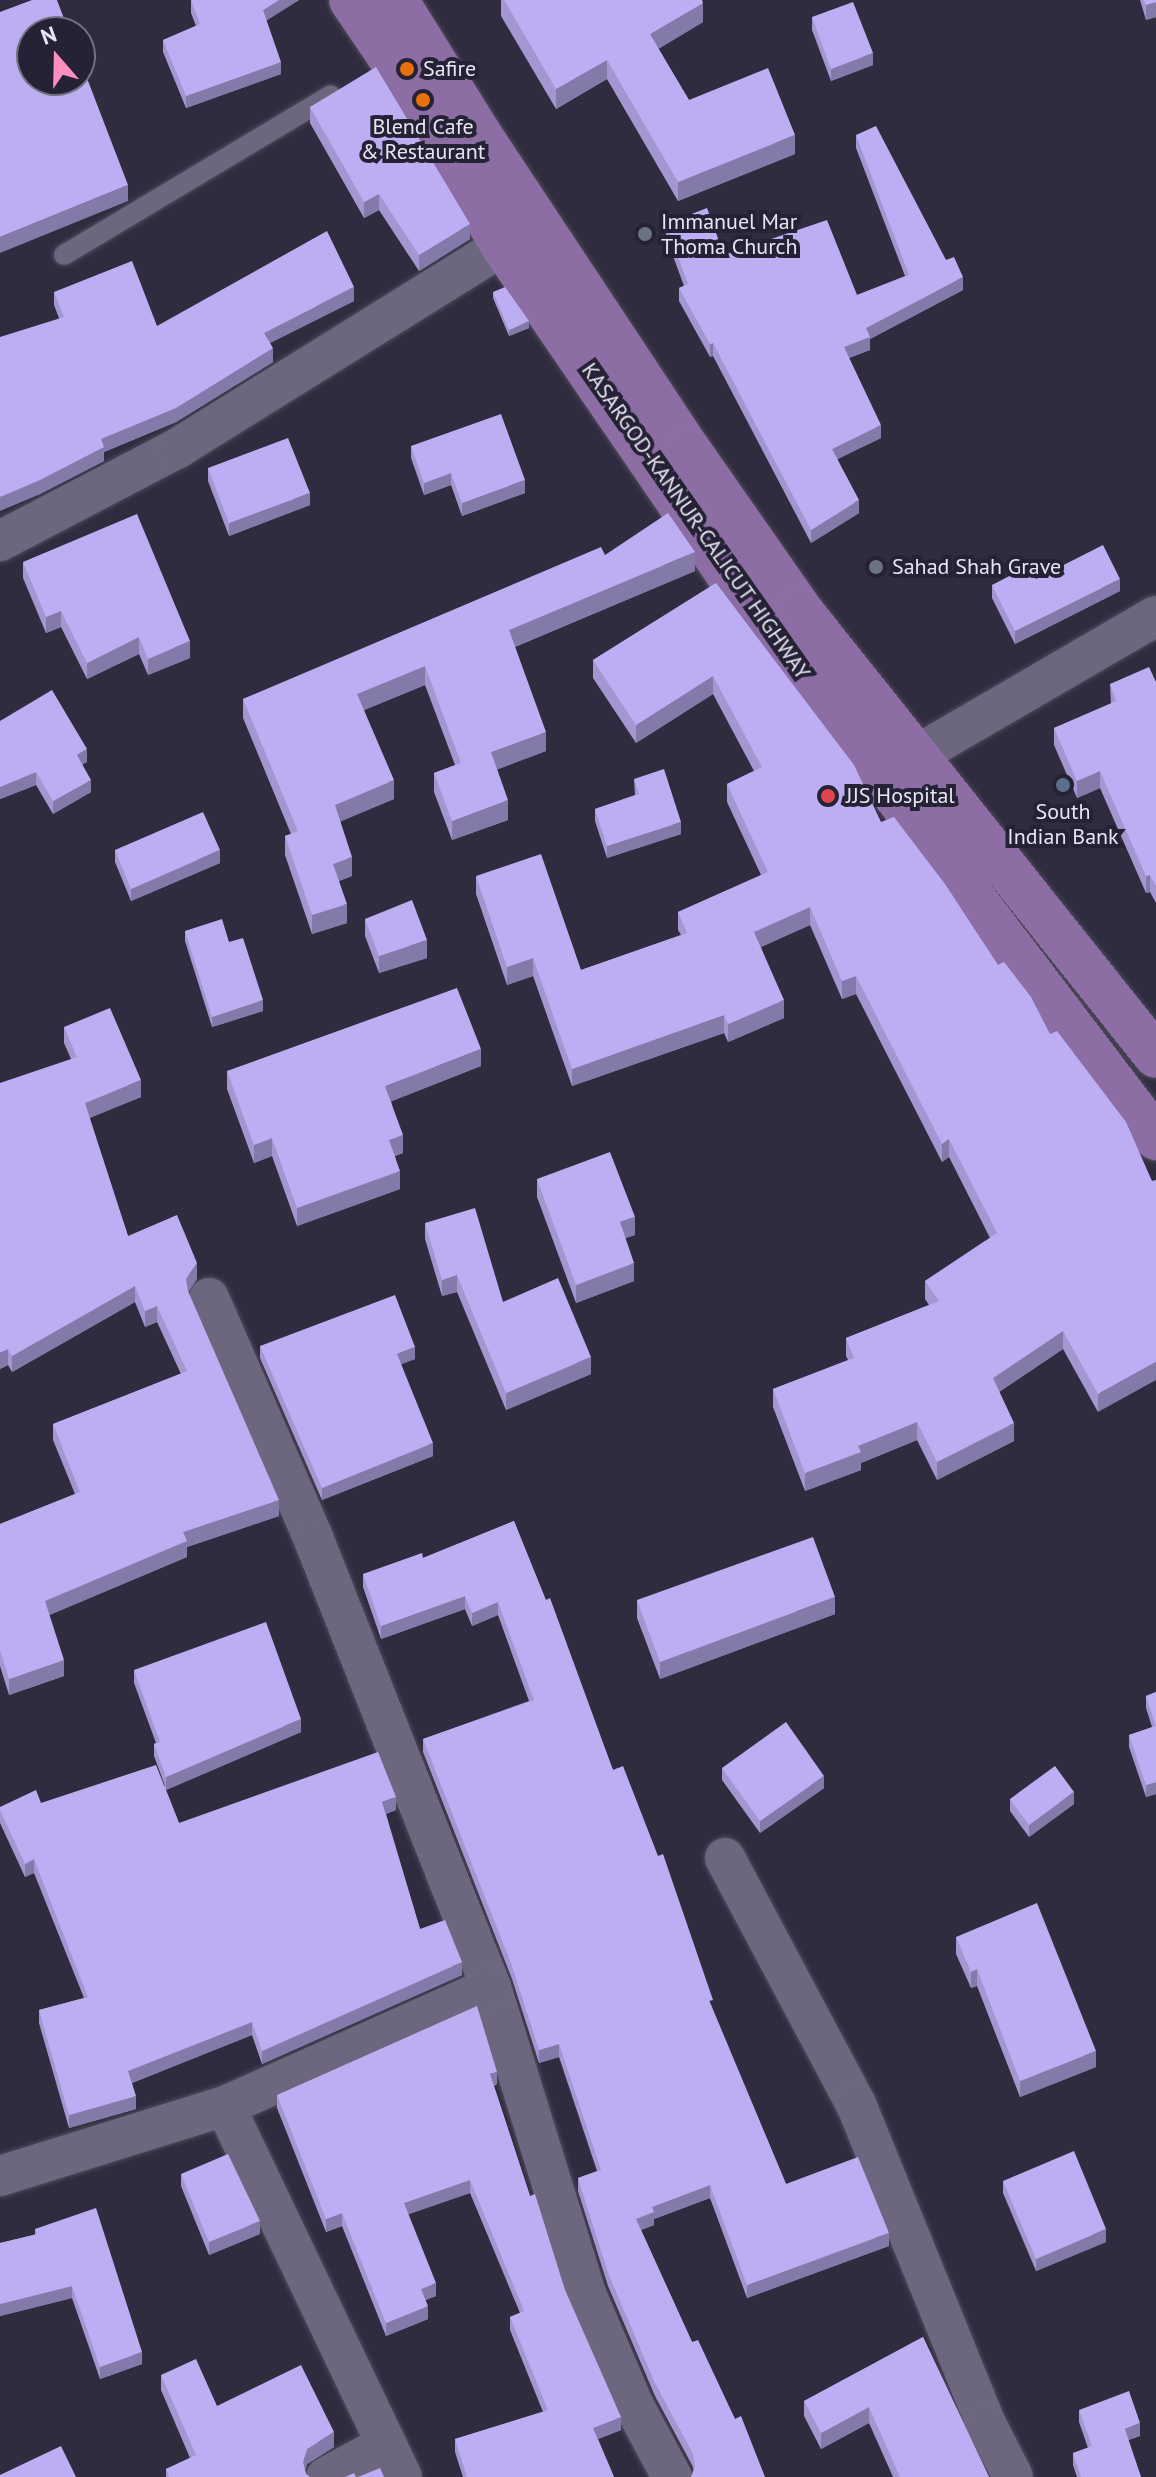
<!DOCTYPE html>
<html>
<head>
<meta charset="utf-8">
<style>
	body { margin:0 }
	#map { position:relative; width:1156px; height:2477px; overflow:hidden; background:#302c3f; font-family:"PT Sans",sans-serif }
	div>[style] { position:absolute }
	.roads { filter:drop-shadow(0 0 2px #4e4a5b) drop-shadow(0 0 2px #4e4a5b) }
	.service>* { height:20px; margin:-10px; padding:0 10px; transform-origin:10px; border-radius:10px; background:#6c677e }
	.minor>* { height:40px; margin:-20px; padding:0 20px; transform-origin:20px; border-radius:20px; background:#6c677e }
	.trunk>* { height:44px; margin:-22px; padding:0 22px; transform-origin:22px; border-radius:22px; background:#8d6ea4 }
	.wall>* { inset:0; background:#a396d1 }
	.shaded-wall>* { inset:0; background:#847aaa }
	.building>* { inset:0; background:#bdaef3 }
	.dots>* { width:22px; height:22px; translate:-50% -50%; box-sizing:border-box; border:4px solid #262235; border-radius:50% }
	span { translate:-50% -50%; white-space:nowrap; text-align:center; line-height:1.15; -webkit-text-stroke:8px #262235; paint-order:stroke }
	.poi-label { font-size:22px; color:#e7e5f2 }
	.left { translate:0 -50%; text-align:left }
	.street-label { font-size:22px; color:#e7e5f2 }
	.north { position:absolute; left:16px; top:16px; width:80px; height:80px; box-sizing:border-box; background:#262235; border:2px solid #737081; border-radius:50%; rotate:340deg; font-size:22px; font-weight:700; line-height:32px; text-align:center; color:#e7e5f2 }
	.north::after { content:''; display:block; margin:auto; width:28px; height:36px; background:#fd8ec0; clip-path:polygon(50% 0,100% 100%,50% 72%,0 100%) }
</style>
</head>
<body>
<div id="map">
	<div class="roads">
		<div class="service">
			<div style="left:64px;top:255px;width:311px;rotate:-30.9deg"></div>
		</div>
		<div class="minor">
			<div style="left:0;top:541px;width:201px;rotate:-27.6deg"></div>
			<div style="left:178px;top:448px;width:383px;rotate:-31.9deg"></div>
			<div style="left:917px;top:755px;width:276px;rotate:-30.2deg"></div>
			<div style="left:209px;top:1298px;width:264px;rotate:66.5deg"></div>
			<div style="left:314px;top:1540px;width:481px;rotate:68.4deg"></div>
			<div style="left:491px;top:1987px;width:321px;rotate:72.8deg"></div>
			<div style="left:586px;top:2294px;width:122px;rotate:66.8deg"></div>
			<div style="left:634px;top:2406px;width:81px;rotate:61.8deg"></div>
			<div style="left:725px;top:1858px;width:279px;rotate:62deg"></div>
			<div style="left:856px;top:2104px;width:345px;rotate:67.9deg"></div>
			<div style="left:986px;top:2424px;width:59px;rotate:63deg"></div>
			<div style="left:225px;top:2106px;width:291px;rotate:-24.1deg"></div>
			<div style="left:0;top:2176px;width:236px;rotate:-17.3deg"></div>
			<div style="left:225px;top:2106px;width:411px;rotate:64.5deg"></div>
			<div style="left:326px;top:2477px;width:69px;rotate:-28.4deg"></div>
		</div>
		<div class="trunk">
			<div style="left:351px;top:0;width:71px;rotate:55.9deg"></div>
			<div style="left:391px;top:59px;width:218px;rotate:59.1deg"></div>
			<div style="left:503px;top:246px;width:402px;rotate:55.6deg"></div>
			<div style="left:730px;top:578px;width:704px;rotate:52.74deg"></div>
			<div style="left:396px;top:0;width:159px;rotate:58.1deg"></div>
			<div style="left:480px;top:135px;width:377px;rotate:56.5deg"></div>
			<div style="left:688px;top:449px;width:198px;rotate:55.1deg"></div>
			<div style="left:801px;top:611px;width:569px;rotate:51.42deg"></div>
		</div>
	</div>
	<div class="wall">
		<div style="clip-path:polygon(191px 0,299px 0,266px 20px,281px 74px,186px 108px,163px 52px,163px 40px,196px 26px,191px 13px)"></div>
		<div style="clip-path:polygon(501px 0,702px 0,703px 22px,658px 49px,689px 100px,795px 154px,678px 201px,607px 79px,556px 109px,501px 16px)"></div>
		<div style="clip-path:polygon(1140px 0,1156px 0,1156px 17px,1146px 20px)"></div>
		<div style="clip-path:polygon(812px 17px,873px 65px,831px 81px,812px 30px)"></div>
		<div style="clip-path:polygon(310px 107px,470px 239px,419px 271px,379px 210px,364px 218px,310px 123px)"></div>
		<div style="clip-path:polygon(856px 135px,946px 260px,963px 290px,870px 339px,870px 350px,849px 358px,881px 438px,837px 459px,859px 513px,811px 543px,713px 356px,710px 357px,679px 301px,679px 288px,684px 286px,666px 237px,666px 224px,724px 255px,857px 295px,905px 276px,856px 148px)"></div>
		<div style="clip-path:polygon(54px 292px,157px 326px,354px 301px,270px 343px,273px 362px,176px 422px,104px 452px,104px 461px,38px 495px,59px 318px,54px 305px)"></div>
		<div style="clip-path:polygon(493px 292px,529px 328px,509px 336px,493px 298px)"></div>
		<div style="clip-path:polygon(411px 446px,525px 493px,462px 516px,451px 485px,424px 495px,411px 458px)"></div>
		<div style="clip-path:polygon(208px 468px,310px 505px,229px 536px,208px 481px)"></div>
		<div style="clip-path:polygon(605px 555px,695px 571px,515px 647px,546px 751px,497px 769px,508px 820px,452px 840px,434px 792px,434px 773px,455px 765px,425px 685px,364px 710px,394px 799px,340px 821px,352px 876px,339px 881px,347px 923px,312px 934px,285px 855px,285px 836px,291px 834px,243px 718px,243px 699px)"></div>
		<div style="clip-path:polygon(23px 562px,190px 658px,148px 675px,139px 654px,87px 679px,61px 627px,46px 633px,23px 578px)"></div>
		<div style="clip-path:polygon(1036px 579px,1120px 591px,1015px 644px,992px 598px,992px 585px)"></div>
		<div style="clip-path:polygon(716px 583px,881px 822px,998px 965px,1050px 1034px,1126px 1122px,1098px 1412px,1063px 1349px,999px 1392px,1014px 1441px,937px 1480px,917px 1440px,861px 1463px,861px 1470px,805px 1491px,773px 1407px,773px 1389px,848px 1360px,846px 1356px,846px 1338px,929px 1305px,925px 1299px,925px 1281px,990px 1238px,949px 1157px,942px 1162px,856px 994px,842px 999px,810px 925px,761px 947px,784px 1018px,728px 1042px,724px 1033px,572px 1086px,533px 976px,507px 985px,476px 894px,476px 876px,581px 970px,681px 935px,678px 930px,678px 912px,761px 875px,727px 802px,727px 784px,754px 771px,713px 694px,636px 743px,593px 678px,593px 660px)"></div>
		<div style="clip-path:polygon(1156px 682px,1156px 903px,1150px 892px,1146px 893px,1100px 788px,1077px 798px,1054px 745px,1054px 728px,1111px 704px,1110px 684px)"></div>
		<div style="clip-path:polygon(0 721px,87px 762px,82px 764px,91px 792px,53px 814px,36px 785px,0 799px)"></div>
		<div style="clip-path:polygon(634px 779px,681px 834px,607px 858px,595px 821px,595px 809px,635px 795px)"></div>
		<div style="clip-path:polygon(115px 850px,220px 863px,131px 901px,115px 862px)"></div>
		<div style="clip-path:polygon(365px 919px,427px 958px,379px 973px,365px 936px)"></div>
		<div style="clip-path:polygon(185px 931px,229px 942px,263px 1011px,212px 1027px,185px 941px)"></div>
		<div style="clip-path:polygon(64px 1027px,141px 1097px,89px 1118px,128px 1236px,197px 1279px,188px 1292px,279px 1516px,187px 1547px,187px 1557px,49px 1615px,64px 1676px,9px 1695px,0 1666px,0 1524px,75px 1494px,53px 1440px,53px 1424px,181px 1374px,157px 1322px,145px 1327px,135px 1302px,12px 1372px,8px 1365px,0 1369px,71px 1059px,64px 1043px)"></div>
		<div style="clip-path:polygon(481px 1066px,391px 1101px,403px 1153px,395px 1156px,400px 1189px,297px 1226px,272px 1156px,254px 1163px,227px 1089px,227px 1071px)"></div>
		<div style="clip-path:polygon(537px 1179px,635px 1235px,625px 1238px,634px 1281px,576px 1303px,537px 1197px)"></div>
		<div style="clip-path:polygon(425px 1223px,503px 1302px,591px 1374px,506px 1410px,457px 1292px,442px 1296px,425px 1239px)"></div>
		<div style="clip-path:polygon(260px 1346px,415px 1359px,401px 1364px,433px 1456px,322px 1500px,260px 1358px)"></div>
		<div style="clip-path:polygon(514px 1521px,613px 1770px,786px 2184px,889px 2246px,747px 2298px,710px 2198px,654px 2219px,654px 2225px,641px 2230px,692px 2342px,735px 2419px,693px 2470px,693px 2467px,655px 2396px,608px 2286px,578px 2191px,578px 2178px,597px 2171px,559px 2057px,539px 2063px,512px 1979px,423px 1752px,423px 1739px,529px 1701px,498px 1615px,472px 1626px,465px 1609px,381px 1639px,363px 1587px,363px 1574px,423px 1558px)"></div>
		<div style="clip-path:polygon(637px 1600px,835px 1614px,660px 1679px,637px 1618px)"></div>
		<div style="clip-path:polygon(134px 1670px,301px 1732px,166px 1790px,179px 1823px,396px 1810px,386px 1814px,420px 1929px,462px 1975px,262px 2064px,252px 2035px,132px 2083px,136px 2109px,69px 2128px,39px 2023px,39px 2010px,84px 1998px,34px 1873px,25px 1877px,0 1823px,0 1807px,41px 1803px,165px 1786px,154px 1756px,154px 1744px,156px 1743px,134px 1683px)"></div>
		<div style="clip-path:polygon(1156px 1692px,1156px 1794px,1146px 1797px,1129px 1747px,1129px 1735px,1152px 1727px,1146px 1708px,1146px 1696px)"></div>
		<div style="clip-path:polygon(722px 1768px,824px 1788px,760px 1833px,722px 1780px)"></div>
		<div style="clip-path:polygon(1010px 1799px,1074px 1804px,1029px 1837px,1010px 1811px)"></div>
		<div style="clip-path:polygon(956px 1937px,1096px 2067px,1020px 2097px,977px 1986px,971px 1988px,956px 1954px)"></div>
		<div style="clip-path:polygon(497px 2084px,494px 2086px,530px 2196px,565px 2290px,621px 2430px,598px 2439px,614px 2477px,463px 2477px,455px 2452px,455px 2439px,543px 2412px,510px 2330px,510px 2317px,520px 2313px,470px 2193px,408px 2214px,436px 2296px,425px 2300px,428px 2319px,386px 2336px,342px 2226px,326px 2232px,277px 2108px,277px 2095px)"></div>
		<div style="clip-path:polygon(181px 2174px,260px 2234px,209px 2255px,181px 2186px)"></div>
		<div style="clip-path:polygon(1003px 2181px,1106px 2242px,1036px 2271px,1003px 2193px)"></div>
		<div style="clip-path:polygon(35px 2229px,142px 2364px,100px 2379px,72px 2298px,0 2316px,0 2243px,35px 2235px)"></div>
		<div style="clip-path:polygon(923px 2337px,989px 2477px,893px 2477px,869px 2423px,821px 2449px,804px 2416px,804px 2401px)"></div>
		<div style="clip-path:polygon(161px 2375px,217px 2406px,334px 2447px,307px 2464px,305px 2470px,306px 2474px,310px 2477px,166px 2477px,166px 2469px,190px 2458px,161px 2390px)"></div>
		<div style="clip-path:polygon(1079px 2410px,1140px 2436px,1128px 2440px,1141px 2477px,1077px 2477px,1073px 2465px,1073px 2453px,1088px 2448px,1079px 2422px)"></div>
	</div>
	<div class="shaded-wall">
		<div style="clip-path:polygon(279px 0,299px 0,263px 23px,263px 10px)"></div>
		<div style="clip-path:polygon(1156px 2px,1156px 17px,1146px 20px,1146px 5px)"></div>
		<div style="clip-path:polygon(703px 3px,703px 22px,650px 54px,650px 34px)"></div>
		<div style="clip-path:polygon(873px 53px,873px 65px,831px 81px,831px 69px)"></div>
		<div style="clip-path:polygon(607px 60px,607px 79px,556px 109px,556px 89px)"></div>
		<div style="clip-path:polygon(281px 62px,281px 74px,186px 108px,186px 96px)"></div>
		<div style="clip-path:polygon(795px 135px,795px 154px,678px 201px,678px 182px)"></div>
		<div style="clip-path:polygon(128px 185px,128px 201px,0 253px,0 237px)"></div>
		<div style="clip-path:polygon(379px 194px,379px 210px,364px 218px,364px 202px)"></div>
		<div style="clip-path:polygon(470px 224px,470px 239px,419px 271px,419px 255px)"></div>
		<div style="clip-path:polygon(963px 277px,963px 290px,870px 339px,870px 350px,844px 360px,844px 347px,866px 328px)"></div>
		<div style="clip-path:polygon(354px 287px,354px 301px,264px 346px,264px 333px)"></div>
		<div style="clip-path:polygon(529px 321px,529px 328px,509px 336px,509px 330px)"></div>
		<div style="clip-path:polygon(713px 343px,713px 356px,710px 357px,710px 344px)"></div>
		<div style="clip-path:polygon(273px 348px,273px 362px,176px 422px,104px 452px,104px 461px,38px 495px,0 511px,0 497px,101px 439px)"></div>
		<div style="clip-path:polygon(881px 425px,881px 438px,832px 462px,832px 449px)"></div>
		<div style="clip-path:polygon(451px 473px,451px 485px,424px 495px,424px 483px)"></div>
		<div style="clip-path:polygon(525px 480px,525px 493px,462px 516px,462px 503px)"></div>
		<div style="clip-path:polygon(310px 493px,310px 505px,229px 536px,229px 523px)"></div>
		<div style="clip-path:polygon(859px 500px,859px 513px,811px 543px,811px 530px)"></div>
		<div style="clip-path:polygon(695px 552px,695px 571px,509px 649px,509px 630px)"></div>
		<div style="clip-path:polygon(1120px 579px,1120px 591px,1015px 644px,1015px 631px)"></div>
		<div style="clip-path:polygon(61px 611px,61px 627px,46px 633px,46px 617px)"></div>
		<div style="clip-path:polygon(139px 637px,139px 654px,87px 679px,87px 663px)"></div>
		<div style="clip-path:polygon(190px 641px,190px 658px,148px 675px,148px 659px)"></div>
		<div style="clip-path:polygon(425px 666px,425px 685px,357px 713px,357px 694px)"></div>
		<div style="clip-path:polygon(713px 676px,713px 694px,636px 743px,636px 725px)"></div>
		<div style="clip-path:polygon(546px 732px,546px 751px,491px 772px,491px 752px)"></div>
		<div style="clip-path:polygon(87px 749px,87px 762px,77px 768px,77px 755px)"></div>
		<div style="clip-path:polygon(1100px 771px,1100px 788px,1077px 798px,1077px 781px)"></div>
		<div style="clip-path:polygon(36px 772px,36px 785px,0 799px,0 787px)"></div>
		<div style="clip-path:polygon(91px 780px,91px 792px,53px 814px,53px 801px)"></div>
		<div style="clip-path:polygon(394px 780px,394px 799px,335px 824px,335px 805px)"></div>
		<div style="clip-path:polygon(508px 800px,508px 820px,452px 840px,452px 821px)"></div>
		<div style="clip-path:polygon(681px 822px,681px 834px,607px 858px,607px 846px)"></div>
		<div style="clip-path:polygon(220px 850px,220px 863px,131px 901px,131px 889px)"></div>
		<div style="clip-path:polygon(352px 857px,352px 876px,333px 883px,333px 864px)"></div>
		<div style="clip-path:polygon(1150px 875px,1150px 892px,1146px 893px,1146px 876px)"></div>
		<div style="clip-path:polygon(347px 904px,347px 923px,312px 934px,312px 915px)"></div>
		<div style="clip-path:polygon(810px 907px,810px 925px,754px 950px,754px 932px)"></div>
		<div style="clip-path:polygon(427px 940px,427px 958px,379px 973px,379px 956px)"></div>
		<div style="clip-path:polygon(533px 958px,533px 976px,507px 985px,507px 967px)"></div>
		<div style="clip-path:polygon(856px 976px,856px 994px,842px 999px,842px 981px)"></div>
		<div style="clip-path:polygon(263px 1000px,263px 1011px,212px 1027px,212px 1017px)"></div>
		<div style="clip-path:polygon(784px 1000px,784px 1018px,728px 1042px,728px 1024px)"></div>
		<div style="clip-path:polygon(724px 1015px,724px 1033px,572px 1086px,572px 1069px)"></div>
		<div style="clip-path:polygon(481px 1049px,481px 1066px,385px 1104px,385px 1086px)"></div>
		<div style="clip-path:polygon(141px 1080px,141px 1097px,85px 1120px,85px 1103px)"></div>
		<div style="clip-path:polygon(403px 1135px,403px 1153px,389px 1158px,389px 1140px)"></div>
		<div style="clip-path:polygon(272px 1138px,272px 1156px,254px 1163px,254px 1145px)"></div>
		<div style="clip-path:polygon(949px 1139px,949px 1157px,942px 1162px,942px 1144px)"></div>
		<div style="clip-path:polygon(400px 1171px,400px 1189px,297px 1226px,297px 1208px)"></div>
		<div style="clip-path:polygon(635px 1217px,635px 1235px,620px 1240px,620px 1222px)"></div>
		<div style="clip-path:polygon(197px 1263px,197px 1279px,186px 1295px,186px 1279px)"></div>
		<div style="clip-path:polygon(634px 1263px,634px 1281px,576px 1303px,576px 1285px)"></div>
		<div style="clip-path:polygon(457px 1275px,457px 1292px,442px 1296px,442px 1280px)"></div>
		<div style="clip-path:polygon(135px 1286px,135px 1302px,12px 1372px,12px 1356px)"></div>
		<div style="clip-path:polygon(157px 1306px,157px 1322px,145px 1327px,145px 1311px)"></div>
		<div style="clip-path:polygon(1063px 1331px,1063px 1349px,993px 1396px,993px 1378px)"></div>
		<div style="clip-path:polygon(415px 1347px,415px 1359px,397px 1366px,397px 1354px)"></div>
		<div style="clip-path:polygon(8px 1349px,8px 1365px,0 1369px,0 1353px)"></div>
		<div style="clip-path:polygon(591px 1357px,591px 1374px,506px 1410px,506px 1393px)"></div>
		<div style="clip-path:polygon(1156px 1362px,1156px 1380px,1098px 1412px,1098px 1394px)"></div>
		<div style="clip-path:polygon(917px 1422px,917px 1440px,861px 1463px,861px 1470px,805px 1491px,805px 1473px,858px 1446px)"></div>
		<div style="clip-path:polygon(1014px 1423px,1014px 1441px,937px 1480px,937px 1462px)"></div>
		<div style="clip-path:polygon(433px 1443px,433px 1456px,322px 1500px,322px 1488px)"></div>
		<div style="clip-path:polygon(279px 1500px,279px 1516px,187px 1547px,187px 1557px,45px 1617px,45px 1601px,183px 1532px)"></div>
		<div style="clip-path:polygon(465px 1596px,465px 1609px,381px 1639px,381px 1626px)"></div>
		<div style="clip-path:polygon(835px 1597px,835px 1614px,660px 1679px,660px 1662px)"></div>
		<div style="clip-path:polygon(498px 1602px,498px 1615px,472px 1626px,472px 1613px)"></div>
		<div style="clip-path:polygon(64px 1660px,64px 1676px,9px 1695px,9px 1679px)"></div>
		<div style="clip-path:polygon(301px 1719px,301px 1732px,166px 1790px,166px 1777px)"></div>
		<div style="clip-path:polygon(824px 1776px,824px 1788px,760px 1833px,760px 1821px)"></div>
		<div style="clip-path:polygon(1156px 1782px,1156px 1794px,1146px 1797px,1146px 1785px)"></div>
		<div style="clip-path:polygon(1074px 1792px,1074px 1804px,1029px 1837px,1029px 1825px)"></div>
		<div style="clip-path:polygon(396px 1797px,396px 1810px,382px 1815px,382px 1802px)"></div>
		<div style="clip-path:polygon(34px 1859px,34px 1873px,25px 1877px,25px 1864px)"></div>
		<div style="clip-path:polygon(462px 1962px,462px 1975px,262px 2064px,262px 2051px)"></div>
		<div style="clip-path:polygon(977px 1969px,977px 1986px,971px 1988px,971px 1972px)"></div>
		<div style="clip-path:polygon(252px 2022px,252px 2035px,128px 2084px,128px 2071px)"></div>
		<div style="clip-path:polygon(559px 2044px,559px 2057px,539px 2063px,539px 2050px)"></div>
		<div style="clip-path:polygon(1096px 2051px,1096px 2067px,1020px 2097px,1020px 2081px)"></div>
		<div style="clip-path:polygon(497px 2072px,497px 2084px,490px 2087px,490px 2074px)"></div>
		<div style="clip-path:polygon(136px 2096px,136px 2109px,69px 2128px,69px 2115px)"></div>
		<div style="clip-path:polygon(470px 2180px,470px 2193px,404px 2216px,404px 2203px)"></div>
		<div style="clip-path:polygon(710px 2185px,710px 2198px,654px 2219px,654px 2225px,636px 2232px,636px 2219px,652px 2207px)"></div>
		<div style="clip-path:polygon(342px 2213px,342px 2226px,326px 2232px,326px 2219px)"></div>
		<div style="clip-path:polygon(260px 2221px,260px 2234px,209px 2255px,209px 2242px)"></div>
		<div style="clip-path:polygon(1106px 2229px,1106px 2242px,1036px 2271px,1036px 2259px)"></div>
		<div style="clip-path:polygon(889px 2233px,889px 2246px,747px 2298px,747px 2285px)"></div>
		<div style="clip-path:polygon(436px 2283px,436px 2296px,421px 2302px,421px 2289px)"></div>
		<div style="clip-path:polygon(72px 2286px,72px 2298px,0 2316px,0 2304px)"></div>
		<div style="clip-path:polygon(428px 2306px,428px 2319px,386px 2336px,386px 2323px)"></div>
		<div style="clip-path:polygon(142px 2352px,142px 2364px,100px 2379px,100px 2367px)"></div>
		<div style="clip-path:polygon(869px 2407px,869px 2423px,821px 2449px,821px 2433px)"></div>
		<div style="clip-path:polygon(621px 2417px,621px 2430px,593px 2441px,593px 2428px)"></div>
		<div style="clip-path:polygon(1140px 2423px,1140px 2436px,1125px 2441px,1125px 2429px)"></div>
		<div style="clip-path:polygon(334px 2432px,334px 2447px,307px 2464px,303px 2477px,303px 2462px,307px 2449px)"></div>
	</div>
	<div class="building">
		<div style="clip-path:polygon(32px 0,57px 0,69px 32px,32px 32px,32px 80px,80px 80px,80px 60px,128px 185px,0 237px,0 12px)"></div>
		<div style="clip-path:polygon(191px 0,279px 0,263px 10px,281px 62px,186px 96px,163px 40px,200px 24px)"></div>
		<div style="clip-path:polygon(504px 0,702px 0,703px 3px,650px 34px,689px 100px,768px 68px,795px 135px,678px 182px,607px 60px,556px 89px)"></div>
		<div style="clip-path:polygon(1144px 0,1156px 0,1156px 2px,1146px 5px)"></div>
		<div style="clip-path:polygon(853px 2px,873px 53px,831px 69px,812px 17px)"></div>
		<div style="clip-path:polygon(376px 67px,470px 224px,419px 255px,379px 194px,364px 202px,310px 107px)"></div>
		<div style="clip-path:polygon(876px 126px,946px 260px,954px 257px,963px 277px,866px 328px,870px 337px,844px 347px,881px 425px,832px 449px,859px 500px,811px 530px,713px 343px,710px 344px,679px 288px,688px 284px,666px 224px,707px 208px,724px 255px,827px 220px,857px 295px,909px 275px,856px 135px)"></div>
		<div style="clip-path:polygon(327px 231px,354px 287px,264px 333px,273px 348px,176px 408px,101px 439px,104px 447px,38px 481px,0 497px,0 337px,64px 317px,54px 292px,132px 261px,157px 326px)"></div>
		<div style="clip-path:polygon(505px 287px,529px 321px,509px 330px,493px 292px)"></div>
		<div style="clip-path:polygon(501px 414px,525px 480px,462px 503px,451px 473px,424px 483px,411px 446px)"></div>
		<div style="clip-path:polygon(288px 438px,310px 493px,229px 523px,208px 468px)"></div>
		<div style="clip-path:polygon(668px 513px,695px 552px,509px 630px,546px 732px,491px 752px,508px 800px,452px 821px,434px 773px,461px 763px,425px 666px,357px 694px,394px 780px,335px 805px,352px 857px,333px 864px,347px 904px,312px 915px,285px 836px,298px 831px,243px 699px,601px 547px,605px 555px)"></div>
		<div style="clip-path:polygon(137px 514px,190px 641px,148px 659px,139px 637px,87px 663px,61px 611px,46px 617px,23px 562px)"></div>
		<div style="clip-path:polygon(1103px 545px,1120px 579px,1015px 631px,992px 585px,1029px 566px,1036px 579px)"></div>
		<div style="clip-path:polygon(716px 583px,854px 765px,881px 822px,894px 817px,945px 884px,998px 965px,1004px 962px,1031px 997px,1050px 1034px,1057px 1031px,1126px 1122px,1152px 1181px,1156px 1180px,1156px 1362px,1098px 1394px,1063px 1331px,993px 1378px,1014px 1423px,937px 1462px,917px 1422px,858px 1446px,861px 1452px,805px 1473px,773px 1389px,854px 1358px,846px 1338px,939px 1301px,925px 1281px,997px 1233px,949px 1139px,942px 1144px,856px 976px,842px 981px,810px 907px,754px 932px,784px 1000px,728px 1024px,724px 1015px,572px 1069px,533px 958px,507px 967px,476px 876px,541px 854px,581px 970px,687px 933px,678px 912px,768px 872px,727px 784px,762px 767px,713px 676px,636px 725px,593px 660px)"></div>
		<div style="clip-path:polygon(1149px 667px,1156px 682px,1156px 886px,1150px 875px,1146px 876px,1100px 771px,1077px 781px,1054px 728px,1116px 701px,1110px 684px)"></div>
		<div style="clip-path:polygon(52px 690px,87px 749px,77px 755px,91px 780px,53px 801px,36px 772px,0 787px,0 721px)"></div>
		<div style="clip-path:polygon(664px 769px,681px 822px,607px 846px,595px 809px,639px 794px,634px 779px)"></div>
		<div style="clip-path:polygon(203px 812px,220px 850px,131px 889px,115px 850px)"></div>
		<div style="clip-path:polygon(412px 900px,427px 940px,379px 956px,365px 919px)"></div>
		<div style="clip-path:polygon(222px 919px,229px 942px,243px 938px,263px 1000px,212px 1017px,185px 931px)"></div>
		<div style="clip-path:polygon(457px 988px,481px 1049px,385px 1086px,403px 1135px,389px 1140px,400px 1171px,297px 1208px,272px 1138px,254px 1145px,227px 1071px)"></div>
		<div style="clip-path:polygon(110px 1008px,141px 1080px,85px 1103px,128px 1236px,177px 1215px,197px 1263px,186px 1279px,188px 1291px,279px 1500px,183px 1532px,187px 1541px,45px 1601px,64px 1660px,9px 1679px,0 1650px,0 1524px,80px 1492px,53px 1424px,187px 1371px,157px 1306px,145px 1311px,135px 1286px,12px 1356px,8px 1349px,0 1353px,0 1083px,77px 1057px,64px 1027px)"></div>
		<div style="clip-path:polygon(610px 1152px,635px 1217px,620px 1222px,634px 1263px,576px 1285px,537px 1179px)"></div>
		<div style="clip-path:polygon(475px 1208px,503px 1302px,558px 1278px,591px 1357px,506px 1393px,457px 1275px,442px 1280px,425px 1223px)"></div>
		<div style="clip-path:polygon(395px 1295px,415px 1347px,397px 1354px,433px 1443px,322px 1488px,260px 1346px)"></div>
		<div style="clip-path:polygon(514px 1521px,546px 1600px,550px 1598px,613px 1770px,623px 1766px,658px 1856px,663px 1854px,713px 2000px,709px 2001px,786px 2184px,858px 2157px,889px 2233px,747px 2285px,710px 2185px,652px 2207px,654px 2212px,636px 2219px,692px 2342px,698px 2340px,735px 2419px,741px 2416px,765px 2477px,691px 2477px,695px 2466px,693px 2454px,655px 2383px,608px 2273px,578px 2178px,601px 2170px,559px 2044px,539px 2050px,512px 1966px,423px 1739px,534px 1700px,498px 1602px,472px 1613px,465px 1596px,381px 1626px,363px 1574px,422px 1553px,423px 1558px)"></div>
		<div style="clip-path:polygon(813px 1537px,835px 1597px,660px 1662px,637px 1600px)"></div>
		<div style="clip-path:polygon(266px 1622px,301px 1719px,166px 1777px,154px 1744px,160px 1742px,134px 1670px)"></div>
		<div style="clip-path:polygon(1156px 1692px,1156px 1782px,1146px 1785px,1129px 1735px,1156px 1726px,1146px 1696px)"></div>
		<div style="clip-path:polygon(786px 1722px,824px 1776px,760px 1821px,722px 1768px)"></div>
		<div style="clip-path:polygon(378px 1752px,396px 1797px,382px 1802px,420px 1929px,445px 1920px,462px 1962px,262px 2051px,252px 2022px,128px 2071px,136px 2096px,69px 2115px,39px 2010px,88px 1997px,34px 1859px,25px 1864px,0 1810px,0 1807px,36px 1790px,41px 1803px,156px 1765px,179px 1823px)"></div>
		<div style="clip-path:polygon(1055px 1766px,1074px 1792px,1029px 1825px,1010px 1799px)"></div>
		<div style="clip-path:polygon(1037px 1903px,1096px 2051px,1020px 2081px,977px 1969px,971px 1972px,956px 1937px)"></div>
		<div style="clip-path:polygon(477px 2006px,497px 2072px,490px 2074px,530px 2196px,535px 2194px,565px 2290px,621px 2417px,593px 2428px,614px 2477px,467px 2477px,455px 2439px,548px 2410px,510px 2317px,524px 2311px,470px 2180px,404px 2203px,436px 2283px,421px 2289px,428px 2306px,386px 2323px,342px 2213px,326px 2219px,277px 2095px)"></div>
		<div style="clip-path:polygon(1074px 2151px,1106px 2229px,1036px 2259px,1003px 2181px)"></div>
		<div style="clip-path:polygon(228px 2154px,260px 2221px,209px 2242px,181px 2174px)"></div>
		<div style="clip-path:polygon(96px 2208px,142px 2352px,100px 2367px,72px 2286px,0 2304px,0 2243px,37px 2234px,35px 2229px)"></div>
		<div style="clip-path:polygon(923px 2337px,989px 2477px,900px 2477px,869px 2407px,821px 2433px,804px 2401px)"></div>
		<div style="clip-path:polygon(196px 2359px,217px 2406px,301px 2365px,334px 2432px,307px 2449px,303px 2462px,306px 2474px,310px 2477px,169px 2477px,166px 2469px,196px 2455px,161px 2375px)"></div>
		<div style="clip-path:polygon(1129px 2391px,1140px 2423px,1125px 2429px,1141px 2477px,1081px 2477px,1073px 2453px,1092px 2446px,1079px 2410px)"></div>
		<div style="clip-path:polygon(61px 2446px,76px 2477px,0 2477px,0 2475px)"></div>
		<div style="clip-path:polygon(380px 2468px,384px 2477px,358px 2477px)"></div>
		<div style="clip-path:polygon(354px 2473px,356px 2477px,345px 2477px)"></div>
	</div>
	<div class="dots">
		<div style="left:407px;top:69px;background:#e8710a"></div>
		<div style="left:423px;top:100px;background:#e8710a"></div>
		<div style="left:645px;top:234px;background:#6b7280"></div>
		<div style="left:876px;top:567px;background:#6b7280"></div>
		<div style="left:1063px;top:785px;background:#5c6f8a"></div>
		<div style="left:828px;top:796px;background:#e0444e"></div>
	</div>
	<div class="poi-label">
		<span class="left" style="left:423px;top:69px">Safire</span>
		<span style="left:423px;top:139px">Blend Cafe<br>&amp; Restaurant</span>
		<span class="left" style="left:661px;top:234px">Immanuel Mar<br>Thoma Church</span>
		<span class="left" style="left:892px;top:567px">Sahad Shah Grave</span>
		<span class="left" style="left:846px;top:796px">JJS Hospital</span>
		<span style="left:1063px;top:824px">South<br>Indian Bank</span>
	</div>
	<div class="street-label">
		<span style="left:696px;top:521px;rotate:55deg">KASARGOD-KANNUR-CALICUT HIGHWAY</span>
	</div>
	<div class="north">N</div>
</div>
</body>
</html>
